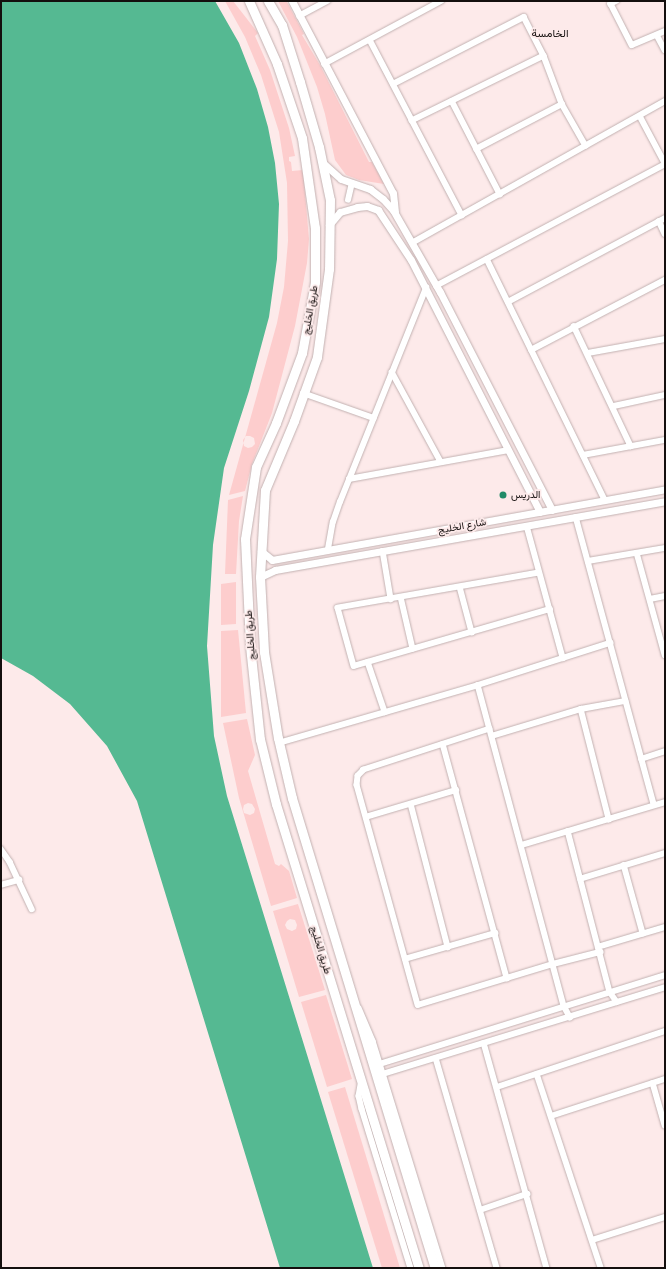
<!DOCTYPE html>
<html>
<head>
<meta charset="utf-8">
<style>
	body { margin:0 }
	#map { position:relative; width:666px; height:1269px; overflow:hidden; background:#fdeaea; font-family:"Roboto Condensed",Vazirmatn,sans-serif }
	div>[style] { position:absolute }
	.green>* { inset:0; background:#fdcdcd }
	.water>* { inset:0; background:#55b992 }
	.roads { filter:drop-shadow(0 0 1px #c2b1b1) drop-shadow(0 0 1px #c2b1b1) }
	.minor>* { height:5.5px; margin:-2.75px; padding:0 2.75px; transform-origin:2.75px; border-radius:2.75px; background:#fff }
	.tertiary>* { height:7px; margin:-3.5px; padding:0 3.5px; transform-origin:3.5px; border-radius:3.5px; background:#fff }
	.primary>* { height:9px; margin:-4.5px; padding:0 4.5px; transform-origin:4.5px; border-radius:4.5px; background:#fff }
	.dots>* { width:11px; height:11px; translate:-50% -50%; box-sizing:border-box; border:2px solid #fdeaea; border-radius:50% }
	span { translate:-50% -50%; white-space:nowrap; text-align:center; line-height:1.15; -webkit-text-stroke:3.5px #fdeaea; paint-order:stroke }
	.street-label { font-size:10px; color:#140f0e }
	.poi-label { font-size:10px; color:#140f0e }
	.left { translate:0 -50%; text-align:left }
	.neighbourhood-label { font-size:11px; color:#140f0e }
	.frame { position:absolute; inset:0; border:2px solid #140f0e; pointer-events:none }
</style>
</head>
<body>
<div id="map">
	<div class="green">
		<div style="clip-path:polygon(evenodd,225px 1px,233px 1px,258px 33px,255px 36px,270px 70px,289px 128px,295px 156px,289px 157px,289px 161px,291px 162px,292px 171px,303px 170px,309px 239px,307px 263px,295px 326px,272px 413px,252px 464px,245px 491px,229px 495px,277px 323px,284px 287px,288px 241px,287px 183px,279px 132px,261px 75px,245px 37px,225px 1px,246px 436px,250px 436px,254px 438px,255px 444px,252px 447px,248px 448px,244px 446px,243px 440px,246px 436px)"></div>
		<div style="clip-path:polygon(278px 1px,287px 2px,304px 34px,302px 35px,320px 65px,369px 162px,372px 162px,384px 184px,359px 180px,346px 175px,335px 160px,325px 114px,317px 87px,297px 37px)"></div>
		<div style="clip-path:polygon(243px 496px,239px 521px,236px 574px,225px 574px,228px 500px)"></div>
		<div style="clip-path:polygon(236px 582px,236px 624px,221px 625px,221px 584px)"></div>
		<div style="clip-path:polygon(238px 630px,246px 713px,221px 717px,221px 631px)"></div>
		<div style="clip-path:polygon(evenodd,247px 719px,255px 755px,248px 771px,275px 864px,279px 866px,281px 864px,289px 871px,297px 898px,271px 906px,239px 798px,223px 723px,247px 719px,248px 803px,252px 804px,255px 809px,254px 813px,250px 815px,244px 813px,243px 809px,244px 805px,248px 803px)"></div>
		<div style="clip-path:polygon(evenodd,298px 904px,325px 990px,299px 997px,273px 911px,298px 904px,290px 919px,295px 920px,297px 925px,296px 929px,292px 931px,287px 929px,285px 925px,287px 921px,290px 919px)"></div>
		<div style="clip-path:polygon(326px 995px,352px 1079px,327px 1087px,301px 1002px)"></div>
		<div style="clip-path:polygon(345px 1087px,400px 1268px,382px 1268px,328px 1092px)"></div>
	</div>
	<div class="water">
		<div style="clip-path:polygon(1px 1px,215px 1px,239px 43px,257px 89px,268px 127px,275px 163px,279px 204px,277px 259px,269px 317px,249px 391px,224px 468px,213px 545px,207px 646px,214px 736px,227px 796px,373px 1268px,280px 1268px,137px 801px,107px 746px,70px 704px,33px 676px,1px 658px)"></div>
	</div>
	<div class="roads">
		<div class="minor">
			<div style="left:617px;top:1px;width:7px;rotate:153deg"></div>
			<div style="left:611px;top:4px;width:46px;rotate:62.9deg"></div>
			<div style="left:632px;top:45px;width:36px;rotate:-23deg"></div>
			<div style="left:299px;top:16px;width:32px;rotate:-28deg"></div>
			<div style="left:657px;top:35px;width:17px;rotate:62deg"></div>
			<div style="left:370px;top:40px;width:198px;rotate:62.3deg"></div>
			<div style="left:544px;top:56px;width:51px;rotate:69.4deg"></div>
			<div style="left:324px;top:64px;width:133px;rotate:-28.3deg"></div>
			<div style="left:393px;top:84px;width:147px;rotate:-27.1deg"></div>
			<div style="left:524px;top:17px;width:44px;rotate:62.9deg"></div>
			<div style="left:544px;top:56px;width:147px;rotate:153.8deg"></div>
			<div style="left:452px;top:101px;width:105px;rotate:62.7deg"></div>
			<div style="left:640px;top:116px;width:53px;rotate:62deg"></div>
			<div style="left:476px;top:149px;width:97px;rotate:-27.6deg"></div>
			<div style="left:562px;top:104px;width:48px;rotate:60.3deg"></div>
			<div style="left:348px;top:200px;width:17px;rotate:-77deg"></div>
			<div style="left:659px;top:221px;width:14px;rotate:65deg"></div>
			<div style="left:412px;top:243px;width:290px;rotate:-29.3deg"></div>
			<div style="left:487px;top:259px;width:268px;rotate:63.9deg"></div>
			<div style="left:436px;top:286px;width:259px;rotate:-28deg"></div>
			<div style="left:508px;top:302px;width:178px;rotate:-28.1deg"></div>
			<div style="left:574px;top:326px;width:133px;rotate:64.6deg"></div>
			<div style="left:531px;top:350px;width:151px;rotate:-27.6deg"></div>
			<div style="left:588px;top:353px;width:78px;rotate:-10.3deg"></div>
			<div style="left:392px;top:372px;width:102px;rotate:61.4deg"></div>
			<div style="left:303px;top:393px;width:75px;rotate:19.4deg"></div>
			<div style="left:614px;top:406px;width:52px;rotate:-12.2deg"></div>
			<div style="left:583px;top:455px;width:83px;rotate:-10.4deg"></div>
			<div style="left:349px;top:479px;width:162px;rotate:-10.3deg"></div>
			<div style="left:576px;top:517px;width:298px;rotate:74.8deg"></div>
			<div style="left:527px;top:526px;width:137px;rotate:74.7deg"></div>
			<div style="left:328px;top:549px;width:27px;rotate:-80deg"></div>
			<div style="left:333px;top:522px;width:21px;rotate:-71deg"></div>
			<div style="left:340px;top:502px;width:231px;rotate:-68.1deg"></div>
			<div style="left:383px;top:551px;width:49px;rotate:80.5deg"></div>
			<div style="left:637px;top:553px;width:106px;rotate:74.6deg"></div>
			<div style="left:588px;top:561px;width:78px;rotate:-9.6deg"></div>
			<div style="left:539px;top:573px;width:204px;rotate:170.1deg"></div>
			<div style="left:338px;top:608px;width:60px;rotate:74.6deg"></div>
			<div style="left:354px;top:666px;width:204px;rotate:-16.2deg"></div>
			<div style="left:460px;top:587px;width:47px;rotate:75.1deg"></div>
			<div style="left:401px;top:597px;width:53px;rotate:77deg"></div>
			<div style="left:650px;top:599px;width:15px;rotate:-11deg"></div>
			<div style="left:368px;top:662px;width:53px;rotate:71.2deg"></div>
			<div style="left:478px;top:685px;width:332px;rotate:75deg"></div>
			<div style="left:564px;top:1006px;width:13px;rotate:61deg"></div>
			<div style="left:581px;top:709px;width:45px;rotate:-10.3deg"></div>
			<div style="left:490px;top:729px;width:133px;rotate:162deg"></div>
			<div style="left:364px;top:770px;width:8px;rotate:135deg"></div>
			<div style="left:358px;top:776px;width:9px;rotate:96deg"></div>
			<div style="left:357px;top:785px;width:228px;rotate:74.5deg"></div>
			<div style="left:418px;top:1005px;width:141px;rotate:-16.9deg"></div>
			<div style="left:553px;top:964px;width:49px;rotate:-14.3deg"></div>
			<div style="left:492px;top:736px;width:93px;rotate:-16.9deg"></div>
			<div style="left:581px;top:709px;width:114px;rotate:75.7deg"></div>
			<div style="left:279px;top:743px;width:207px;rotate:-16.2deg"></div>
			<div style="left:478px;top:685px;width:139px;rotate:-17.7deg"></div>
			<div style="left:443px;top:744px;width:243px;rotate:74.7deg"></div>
			<div style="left:641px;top:759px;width:25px;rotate:-18deg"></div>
			<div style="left:411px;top:804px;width:148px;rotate:75.5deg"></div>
			<div style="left:366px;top:817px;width:94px;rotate:-16.7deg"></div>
			<div style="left:568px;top:831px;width:166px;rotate:75.4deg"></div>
			<div style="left:610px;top:992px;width:12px;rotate:55deg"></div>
			<div style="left:522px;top:845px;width:149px;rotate:-16.7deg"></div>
			<div style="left:1px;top:849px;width:16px;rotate:55deg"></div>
			<div style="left:10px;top:862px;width:52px;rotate:64.9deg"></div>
			<div style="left:624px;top:865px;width:71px;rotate:74.4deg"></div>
			<div style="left:580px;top:879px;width:89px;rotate:-17deg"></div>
			<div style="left:1px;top:885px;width:19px;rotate:-16deg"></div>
			<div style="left:598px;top:947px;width:70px;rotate:-16.6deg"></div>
			<div style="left:405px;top:959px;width:94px;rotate:-16.1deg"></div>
			<div style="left:359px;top:1008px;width:36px;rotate:67deg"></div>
			<div style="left:373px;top:1041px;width:238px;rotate:72.9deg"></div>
			<div style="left:484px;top:1043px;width:234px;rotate:74.4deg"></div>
			<div style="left:436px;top:1058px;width:219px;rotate:73.8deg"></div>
			<div style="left:380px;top:1064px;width:299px;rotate:-17.3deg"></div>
			<div style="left:383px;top:1074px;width:295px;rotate:-17.1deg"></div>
			<div style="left:537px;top:1074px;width:204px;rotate:71.7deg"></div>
			<div style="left:653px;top:1083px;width:44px;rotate:74.1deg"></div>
			<div style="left:361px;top:1085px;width:11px;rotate:100deg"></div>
			<div style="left:359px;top:1096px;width:13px;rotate:77deg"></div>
			<div style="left:362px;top:1109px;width:166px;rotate:72.9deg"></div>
			<div style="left:497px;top:1087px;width:177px;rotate:-18.4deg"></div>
			<div style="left:551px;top:1116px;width:120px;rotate:-18deg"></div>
			<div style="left:480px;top:1210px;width:50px;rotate:-18.8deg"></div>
			<div style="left:592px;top:1240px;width:77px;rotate:-17.5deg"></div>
		</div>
		<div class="tertiary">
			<div style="left:292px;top:1px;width:217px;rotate:62.3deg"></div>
			<div style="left:393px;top:193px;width:19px;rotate:84deg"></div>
			<div style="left:322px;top:162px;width:25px;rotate:42deg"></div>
			<div style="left:341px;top:179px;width:31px;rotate:19deg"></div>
			<div style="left:370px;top:189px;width:16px;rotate:38deg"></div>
			<div style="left:383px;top:199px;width:15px;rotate:48deg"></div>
			<div style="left:393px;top:210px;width:95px;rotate:60.2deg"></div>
			<div style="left:440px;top:292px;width:245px;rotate:62.8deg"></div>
			<div style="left:329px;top:225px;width:17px;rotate:-50deg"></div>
			<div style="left:340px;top:212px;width:18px;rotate:-16deg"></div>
			<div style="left:357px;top:207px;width:10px;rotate:-6deg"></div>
			<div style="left:367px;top:206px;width:12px;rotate:20deg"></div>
			<div style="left:378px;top:210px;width:60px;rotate:56.6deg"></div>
			<div style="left:411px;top:260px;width:283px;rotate:62.9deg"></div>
			<div style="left:261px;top:551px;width:14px;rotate:39deg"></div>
			<div style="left:272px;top:560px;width:399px;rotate:-10.2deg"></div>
			<div style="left:260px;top:577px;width:17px;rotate:-25deg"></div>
			<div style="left:275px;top:570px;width:396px;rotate:-10deg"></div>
		</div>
		<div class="primary">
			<div style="left:249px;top:1px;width:69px;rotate:66deg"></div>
			<div style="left:277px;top:64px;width:78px;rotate:71.3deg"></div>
			<div style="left:302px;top:138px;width:91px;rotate:81.8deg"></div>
			<div style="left:315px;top:228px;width:54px;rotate:90deg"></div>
			<div style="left:315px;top:282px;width:72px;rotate:100.4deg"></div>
			<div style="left:302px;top:353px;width:75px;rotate:110.4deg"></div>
			<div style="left:276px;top:423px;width:48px;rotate:114.4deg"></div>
			<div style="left:256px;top:467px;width:73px;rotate:98.7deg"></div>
			<div style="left:245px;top:539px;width:107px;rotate:87.3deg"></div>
			<div style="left:250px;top:646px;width:94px;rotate:83.9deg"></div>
			<div style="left:260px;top:739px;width:67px;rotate:76.2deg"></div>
			<div style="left:276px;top:804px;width:486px;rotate:72.9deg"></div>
			<div style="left:268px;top:1px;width:28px;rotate:60deg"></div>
			<div style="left:282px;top:25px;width:60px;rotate:72.5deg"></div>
			<div style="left:300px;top:82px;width:68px;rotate:73.7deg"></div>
			<div style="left:319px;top:147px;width:54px;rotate:78.3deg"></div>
			<div style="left:330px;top:200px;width:69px;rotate:90.8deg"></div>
			<div style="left:329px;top:269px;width:89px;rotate:97.8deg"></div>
			<div style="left:317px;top:357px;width:68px;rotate:109.8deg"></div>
			<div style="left:294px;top:421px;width:75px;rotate:112.8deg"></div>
			<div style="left:265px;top:490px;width:87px;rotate:93.3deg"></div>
			<div style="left:260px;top:577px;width:75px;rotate:86.9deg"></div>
			<div style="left:264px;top:652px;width:87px;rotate:80.8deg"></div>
			<div style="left:278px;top:738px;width:62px;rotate:76.9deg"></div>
			<div style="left:292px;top:798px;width:491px;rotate:73.1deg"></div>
		</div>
	</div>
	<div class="dots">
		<div style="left:503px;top:495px;background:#228b68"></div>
	</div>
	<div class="street-label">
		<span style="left:310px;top:310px;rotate:-80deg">طريق الخليج</span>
		<span style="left:462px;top:526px;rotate:-10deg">شارع الخليج</span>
		<span style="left:250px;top:635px;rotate:-94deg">طريق الخليج</span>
		<span style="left:321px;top:950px;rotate:73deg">طريق الخليج</span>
	</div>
	<div class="poi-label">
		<span class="left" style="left:511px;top:495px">الدريس</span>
	</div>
	<div class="neighbourhood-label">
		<span style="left:550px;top:34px">الخامسة</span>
	</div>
	<div class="frame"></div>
</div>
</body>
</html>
